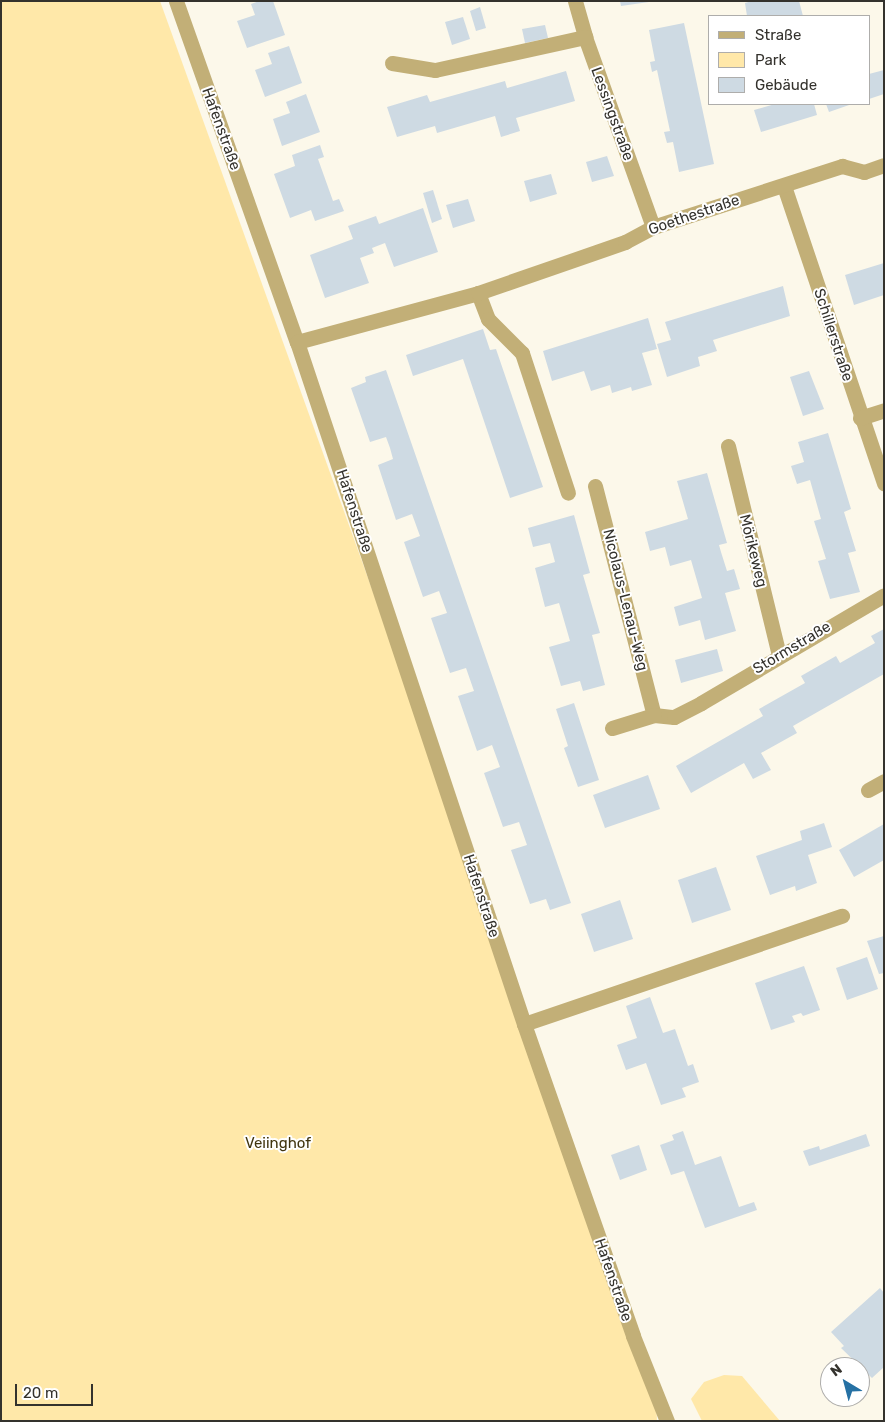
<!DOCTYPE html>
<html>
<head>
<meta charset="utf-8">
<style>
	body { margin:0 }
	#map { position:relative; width:885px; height:1422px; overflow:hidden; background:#fcf8ea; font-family:Rubik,sans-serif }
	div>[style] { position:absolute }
	.green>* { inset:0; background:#ffe8a9 }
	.building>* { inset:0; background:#cedae3 }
	.street>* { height:15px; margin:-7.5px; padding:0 7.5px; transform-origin:7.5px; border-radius:7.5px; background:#c2af77 }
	span { translate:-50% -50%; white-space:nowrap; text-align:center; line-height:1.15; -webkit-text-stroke:4px #fff; paint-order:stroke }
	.street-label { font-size:15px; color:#34322d }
	.park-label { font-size:15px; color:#41350f }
	.frame { position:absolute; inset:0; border:2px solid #34322d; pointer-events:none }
	.legend { position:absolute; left:708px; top:15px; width:162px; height:90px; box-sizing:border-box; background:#fff; border:1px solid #aeadab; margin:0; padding:6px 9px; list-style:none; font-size:15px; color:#34322d }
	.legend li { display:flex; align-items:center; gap:10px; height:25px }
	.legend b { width:25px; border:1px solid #aeadab }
	.north { position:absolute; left:820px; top:1357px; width:50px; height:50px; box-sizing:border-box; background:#fff; border:1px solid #aeadab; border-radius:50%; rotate:323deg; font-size:14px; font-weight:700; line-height:20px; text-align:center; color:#34322d }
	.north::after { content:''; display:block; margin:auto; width:18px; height:22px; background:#2671a4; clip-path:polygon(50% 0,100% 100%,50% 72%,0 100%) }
	.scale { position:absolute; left:15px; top:1384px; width:78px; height:22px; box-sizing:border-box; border:2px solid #34322d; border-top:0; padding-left:6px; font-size:15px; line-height:18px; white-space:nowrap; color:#34322d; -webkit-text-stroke:4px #fff; paint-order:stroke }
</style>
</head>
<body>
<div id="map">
	<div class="green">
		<div style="clip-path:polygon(1px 1px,160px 1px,500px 944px,655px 1382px,657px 1421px,1px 1421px)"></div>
		<div style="clip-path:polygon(724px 1375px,742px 1376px,780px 1421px,702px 1421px,691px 1399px,704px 1382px)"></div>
	</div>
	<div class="building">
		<div style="clip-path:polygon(259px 1px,273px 1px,285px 35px,247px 48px,237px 21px,255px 15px,251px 4px)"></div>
		<div style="clip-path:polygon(620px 1px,649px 1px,649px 2px,621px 6px)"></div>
		<div style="clip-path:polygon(752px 1px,799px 1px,803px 16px,747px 16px,745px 3px)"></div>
		<div style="clip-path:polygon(480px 7px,486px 28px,476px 31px,470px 11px)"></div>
		<div style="clip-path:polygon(463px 17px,470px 39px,452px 45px,445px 22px)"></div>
		<div style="clip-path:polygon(684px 23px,714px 164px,679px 172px,673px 142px,667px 143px,664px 132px,670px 131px,657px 70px,652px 72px,650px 62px,655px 61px,649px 30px)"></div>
		<div style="clip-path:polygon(545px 25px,548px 38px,525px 43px,522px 29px)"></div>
		<div style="clip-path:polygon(289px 46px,302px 83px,265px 97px,255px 70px,272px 64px,268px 53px)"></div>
		<div style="clip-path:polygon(884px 70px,884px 94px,869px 99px,869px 74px)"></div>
		<div style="clip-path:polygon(566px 71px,575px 101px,516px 118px,520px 131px,501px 137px,495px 116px,437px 133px,435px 126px,397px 137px,387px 107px,427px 95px,430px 102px,505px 81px,507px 88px)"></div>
		<div style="clip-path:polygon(306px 94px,320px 132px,282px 146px,273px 119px,290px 113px,286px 102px)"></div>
		<div style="clip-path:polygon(775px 104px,814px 104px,817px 115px,761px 132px,754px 110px)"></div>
		<div style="clip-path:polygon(826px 104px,852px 104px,829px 112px)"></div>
		<div style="clip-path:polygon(320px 145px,324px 157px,318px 159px,333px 201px,339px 199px,344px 211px,315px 221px,311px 210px,290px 218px,274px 174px,295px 166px,292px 155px)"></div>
		<div style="clip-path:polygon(607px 156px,614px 176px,592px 182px,586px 162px)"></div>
		<div style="clip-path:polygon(551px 174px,557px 194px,530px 202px,524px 181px)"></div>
		<div style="clip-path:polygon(433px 190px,442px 219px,432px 223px,423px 193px)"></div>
		<div style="clip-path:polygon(468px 199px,475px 221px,453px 228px,446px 205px)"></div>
		<div style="clip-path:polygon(423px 208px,438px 252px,394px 267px,385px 243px,372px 248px,374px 253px,360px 258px,369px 283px,325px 298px,310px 255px,353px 239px,348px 226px,376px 216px,379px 224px)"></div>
		<div style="clip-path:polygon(884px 263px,884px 295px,854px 305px,845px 275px)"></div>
		<div style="clip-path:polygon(783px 286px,790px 316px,713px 340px,717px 351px,698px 357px,700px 366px,667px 377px,657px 344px,671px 340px,665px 322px)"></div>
		<div style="clip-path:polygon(648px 318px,657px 349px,642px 353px,652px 385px,632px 391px,631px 387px,612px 393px,610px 385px,591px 391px,584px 371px,552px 381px,543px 351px)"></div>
		<div style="clip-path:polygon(483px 329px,490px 350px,496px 349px,543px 487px,510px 498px,463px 359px,413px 376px,406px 355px)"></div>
		<div style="clip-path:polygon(386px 370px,571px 903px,550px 910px,546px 899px,530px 904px,511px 850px,527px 845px,519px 822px,503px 827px,484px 773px,500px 767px,492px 745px,477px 751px,458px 696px,474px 691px,466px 668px,450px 673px,431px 618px,447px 613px,439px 591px,423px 597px,404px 542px,420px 536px,412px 514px,396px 520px,378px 465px,393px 459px,390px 448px,386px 437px,370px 442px,351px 388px,366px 382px,365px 377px)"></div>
		<div style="clip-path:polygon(809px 371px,824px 409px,803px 416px,790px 377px)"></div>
		<div style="clip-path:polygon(828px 433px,851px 509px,844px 512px,856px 551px,848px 553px,860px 592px,830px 599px,818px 561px,826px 559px,814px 521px,821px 519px,810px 480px,797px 484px,791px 466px,804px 462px,798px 442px)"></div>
		<div style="clip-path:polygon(707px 473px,727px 543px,719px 545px,721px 552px,727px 571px,734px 569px,740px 589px,725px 593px,736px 631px,705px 640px,700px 620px,679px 626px,674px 607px,702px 598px,691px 560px,670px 566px,665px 547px,650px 551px,645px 532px,688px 519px,677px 481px)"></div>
		<div style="clip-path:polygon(574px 515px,590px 573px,583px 575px,600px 633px,592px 635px,605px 685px,583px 691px,580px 681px,561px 686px,555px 666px,549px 647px,570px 641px,559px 603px,545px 607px,535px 568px,555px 562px,550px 543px,533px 547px,528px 528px)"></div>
		<div style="clip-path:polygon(884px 629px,884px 674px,793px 726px,797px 733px,761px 753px,771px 770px,753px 779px,744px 763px,691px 793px,676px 766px,763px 716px,759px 709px,805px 683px,801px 676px,836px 656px,840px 663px,875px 643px,871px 636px)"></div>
		<div style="clip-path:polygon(717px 649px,723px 671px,681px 683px,675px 660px)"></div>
		<div style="clip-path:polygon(574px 703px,599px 780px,578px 787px,564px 748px,568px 746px,556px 709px)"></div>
		<div style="clip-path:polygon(648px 775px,660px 809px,605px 828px,593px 795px)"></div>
		<div style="clip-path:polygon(824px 823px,832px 847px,808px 855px,817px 883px,796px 891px,795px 886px,770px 895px,756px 856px,802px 840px,800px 831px)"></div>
		<div style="clip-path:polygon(884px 824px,884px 860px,854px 877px,839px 850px)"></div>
		<div style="clip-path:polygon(716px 867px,731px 910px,692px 923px,678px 880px)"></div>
		<div style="clip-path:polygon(620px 900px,633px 939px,594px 952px,581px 914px)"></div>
		<div style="clip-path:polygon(884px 936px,884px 973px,879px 974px,867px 941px)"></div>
		<div style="clip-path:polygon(867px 957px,878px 989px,847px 1000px,836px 968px)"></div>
		<div style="clip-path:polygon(804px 966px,820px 1010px,803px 1016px,801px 1013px,792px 1016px,795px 1022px,771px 1030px,755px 983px)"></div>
		<div style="clip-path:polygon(650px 997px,663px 1033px,675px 1029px,688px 1066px,693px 1064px,699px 1082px,682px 1088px,686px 1097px,661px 1105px,646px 1063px,626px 1070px,617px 1045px,637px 1038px,626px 1006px)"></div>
		<div style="clip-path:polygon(683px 1131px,695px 1165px,721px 1156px,739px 1207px,754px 1202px,757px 1210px,705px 1228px,684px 1171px,671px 1175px,660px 1145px,674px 1140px,672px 1135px)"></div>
		<div style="clip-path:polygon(866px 1134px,870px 1146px,809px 1166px,803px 1151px,819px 1146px,820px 1150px)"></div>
		<div style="clip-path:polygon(639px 1145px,647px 1170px,620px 1180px,611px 1155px)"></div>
		<div style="clip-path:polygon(880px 1288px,884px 1293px,884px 1367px,872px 1378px,841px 1348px,844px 1346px,831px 1332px)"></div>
	</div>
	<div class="street">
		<div style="left:176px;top:1px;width:362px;rotate:70.5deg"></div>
		<div style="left:297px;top:342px;width:719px;rotate:71.59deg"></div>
		<div style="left:524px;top:1024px;width:330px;rotate:70.7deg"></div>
		<div style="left:633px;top:1336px;width:92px;rotate:68.2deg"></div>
		<div style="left:575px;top:1px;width:37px;rotate:74deg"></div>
		<div style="left:585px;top:37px;width:202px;rotate:70.3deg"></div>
		<div style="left:392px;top:63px;width:44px;rotate:9.2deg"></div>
		<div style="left:435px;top:70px;width:154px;rotate:-12.4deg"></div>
		<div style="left:784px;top:186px;width:314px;rotate:71.4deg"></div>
		<div style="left:478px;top:293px;width:28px;rotate:69deg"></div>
		<div style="left:488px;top:319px;width:48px;rotate:45deg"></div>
		<div style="left:522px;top:353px;width:147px;rotate:71.8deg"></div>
		<div style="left:297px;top:342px;width:188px;rotate:-15.1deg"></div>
		<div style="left:478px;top:293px;width:156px;rotate:-19.1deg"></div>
		<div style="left:625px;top:242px;width:32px;rotate:-28deg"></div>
		<div style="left:653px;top:227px;width:199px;rotate:-17.9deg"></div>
		<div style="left:842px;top:166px;width:23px;rotate:15deg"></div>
		<div style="left:864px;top:172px;width:21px;rotate:-19deg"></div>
		<div style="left:860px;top:418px;width:25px;rotate:-18deg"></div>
		<div style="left:728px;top:446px;width:216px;rotate:76.3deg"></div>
		<div style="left:595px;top:486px;width:236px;rotate:75.6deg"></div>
		<div style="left:654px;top:715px;width:20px;rotate:6deg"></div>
		<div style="left:674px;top:717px;width:30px;rotate:-27deg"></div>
		<div style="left:701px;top:703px;width:212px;rotate:-30.5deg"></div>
		<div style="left:612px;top:728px;width:44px;rotate:-17.2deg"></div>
		<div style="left:868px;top:790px;width:18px;rotate:-29deg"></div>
		<div style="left:524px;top:1024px;width:336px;rotate:-18.8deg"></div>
	</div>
	<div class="street-label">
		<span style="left:612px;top:114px;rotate:70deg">Lessingstraße</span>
		<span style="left:221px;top:129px;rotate:70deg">Hafenstraße</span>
		<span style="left:694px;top:215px;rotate:-19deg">Goethestraße</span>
		<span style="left:833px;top:335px;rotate:72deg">Schillerstraße</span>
		<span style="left:354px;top:511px;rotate:72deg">Hafenstraße</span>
		<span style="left:753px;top:551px;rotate:76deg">Mörikeweg</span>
		<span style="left:625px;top:600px;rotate:76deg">Nicolaus-Lenau-Weg</span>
		<span style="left:792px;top:648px;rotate:-31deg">Stormstraße</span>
		<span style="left:481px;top:896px;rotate:72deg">Hafenstraße</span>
		<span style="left:613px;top:1280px;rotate:71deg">Hafenstraße</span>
	</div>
	<div class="park-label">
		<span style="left:278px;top:1144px">Veiinghof</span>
	</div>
	<div class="frame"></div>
	<ul class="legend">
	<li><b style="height:6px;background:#c2af77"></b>Straße</li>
	<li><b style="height:14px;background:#ffe8a9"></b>Park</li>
	<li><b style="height:14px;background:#cedae3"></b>Gebäude</li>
	</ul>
	<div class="north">N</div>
	<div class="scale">20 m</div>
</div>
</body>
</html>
